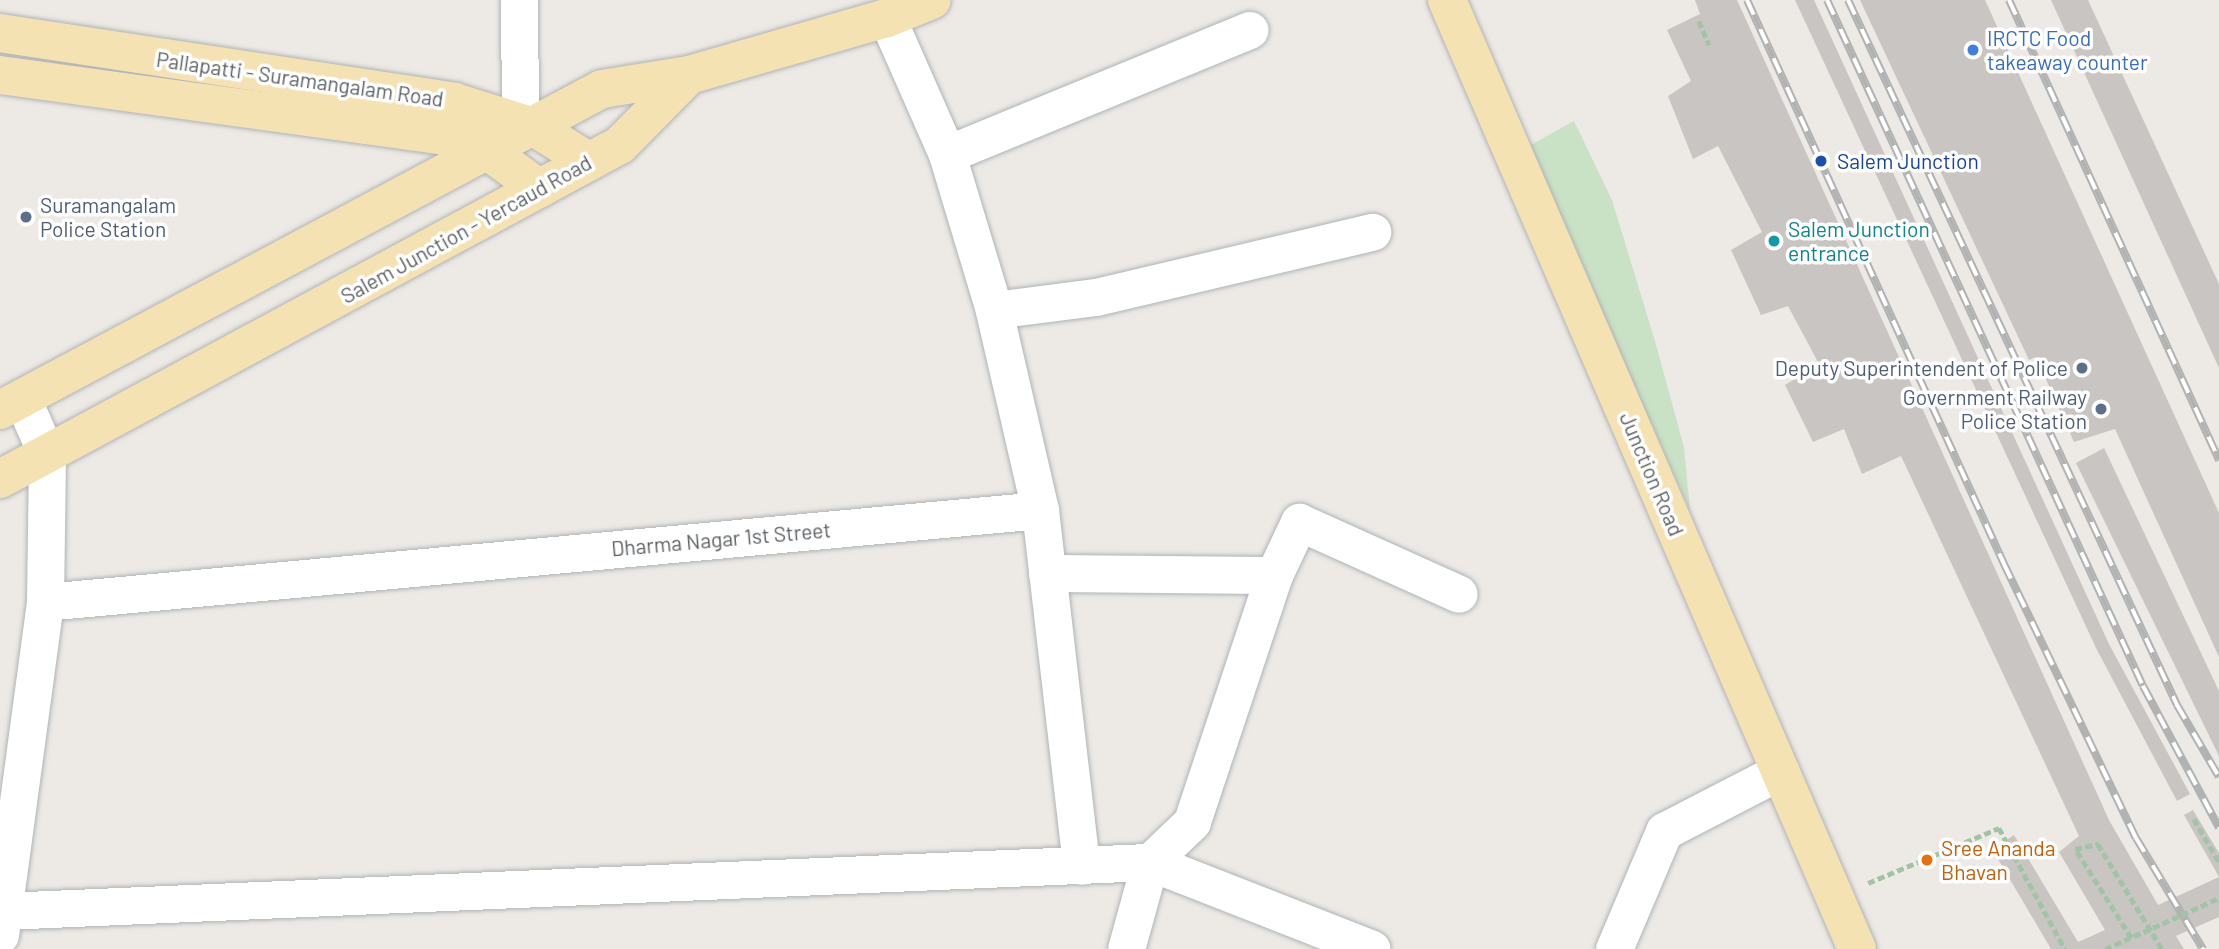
<!DOCTYPE html>
<html>
<head>
<meta charset="utf-8">
<style>
	body { margin:0 }
	#map { position:relative; width:2219px; height:949px; overflow:hidden; background:#edeae5; font-family:Barlow,sans-serif }
	div>[style] { position:absolute }
	.green>* { inset:0; background:#c9e2c5 }
	.building>* { inset:0; background:#c9c5c2 }
	.path>* { height:4.5px; margin-top:-2.25px; transform-origin:0; background:repeating-linear-gradient(90deg,#a1c4a6 0 7px,transparent 0 10.5px) }
	.roads { filter:drop-shadow(0 0 2px #b0b3b6) drop-shadow(0 0 2px #b0b3b6) }
	.street>* { height:37px; margin:-18.5px; padding:0 18.5px; transform-origin:18.5px; border-radius:18.5px; background:#fff }
	.primary>* { height:38px; margin:-19px; padding:0 19px; transform-origin:19px; border-radius:19px; background:#f5e2b2 }
	.rail>* { height:8px; margin-top:-4px; transform-origin:0; background:repeating-linear-gradient(90deg,#fff 0 16px,#b1b2b2 0 32px); box-sizing:border-box; border-block:2px solid #b1b2b2 }
	.path-bridge>* { height:4.5px; margin-top:-2.25px; transform-origin:0; background:repeating-linear-gradient(90deg,#a1c4a6 0 7px,transparent 0 10.5px) }
	.dots>* { width:19px; height:19px; translate:-50% -50%; box-sizing:border-box; border:4px solid #fff; border-radius:50% }
	span { translate:-50% -50%; white-space:nowrap; text-align:center; line-height:1.15; -webkit-text-stroke:7px #fff; paint-order:stroke }
	.shop-label { font-size:21px; color:#366cbe }
	.left { translate:0 -50%; text-align:left }
	.street-label { font-size:21px; color:#5d6164 }
	.transit-label { font-size:21px; color:#164399 }
	.service-label { font-size:21px; color:#4e5e75 }
	.right { translate:-100% -50%; text-align:right }
	.culture-label { font-size:21px; color:#0d838f }
	.food-label { font-size:21px; color:#c56008 }
</style>
</head>
<body>
<div id="map">
	<div class="green">
		<div style="clip-path:polygon(1574px 121px,1612px 200px,1655px 341px,1684px 447px,1690px 510px,1527px 147px)"></div>
	</div>
	<div class="building">
		<div style="clip-path:polygon(1695px 0,1737px 0,2109px 820px,2158px 905px,2219px 877px,2184px 815px,2193px 810px,2219px 853px,2219px 917px,2176px 936px,2184px 949px,2051px 949px,1992px 849px,2014px 835px,2078px 942px,2105px 930px,2059px 852px,2079px 836px,1901px 456px,1862px 474px,1844px 429px,1813px 442px,1785px 385px,1819px 364px,1788px 306px,1761px 315px,1731px 250px,1762px 232px,1718px 146px,1693px 159px,1668px 96px,1691px 81px,1667px 30px,1700px 14px)"></div>
		<div style="clip-path:polygon(1795px 0,1814px 0,2109px 644px,2190px 794px,2177px 801px,2096px 648px)"></div>
		<div style="clip-path:polygon(1860px 0,1985px 0,2219px 513px,2219px 657px,2115px 429px,2074px 442px,2036px 357px,2029px 360px)"></div>
		<div style="clip-path:polygon(2051px 0,2088px 0,2219px 284px,2219px 368px)"></div>
		<div style="clip-path:polygon(2104px 448px,2219px 691px,2219px 756px,2076px 463px)"></div>
	</div>
	<div class="path">
		<div style="left:1699px;top:21px;width:26px;rotate:67deg"></div>
		<div style="left:2194px;top:819px;width:50px;rotate:59.8deg"></div>
		<div style="left:1868px;top:883px;width:142px;rotate:-22.8deg"></div>
		<div style="left:1999px;top:828px;width:138px;rotate:61.4deg"></div>
		<div style="left:2131px;top:938px;width:105px;rotate:-122.2deg"></div>
		<div style="left:2075px;top:849px;width:24px;rotate:-12deg"></div>
		<div style="left:2098px;top:844px;width:123px;rotate:58.6deg"></div>
	</div>
	<div class="roads">
		<div class="street">
			<div style="left:519px;top:0;width:122px;rotate:89.5deg"></div>
			<div style="left:887px;top:18px;width:149px;rotate:66.2deg"></div>
			<div style="left:994px;top:310px;width:103px;rotate:-7.3deg"></div>
			<div style="left:1096px;top:297px;width:284px;rotate:-13.3deg"></div>
			<div style="left:1040px;top:510px;width:205px;rotate:-103deg"></div>
			<div style="left:994px;top:310px;width:163px;rotate:-106.8deg"></div>
			<div style="left:947px;top:154px;width:327px;rotate:-22.3deg"></div>
			<div style="left:1047px;top:573px;width:227px;rotate:0.5deg"></div>
			<div style="left:1274px;top:575px;width:260px;rotate:108.4deg"></div>
			<div style="left:1192px;top:822px;width:58px;rotate:136.4deg"></div>
			<div style="left:1150px;top:862px;width:238px;rotate:21.4deg"></div>
			<div style="left:1274px;top:575px;width:59px;rotate:-64.7deg"></div>
			<div style="left:1299px;top:522px;width:175px;rotate:24.2deg"></div>
			<div style="left:45px;top:602px;width:999px;rotate:-5.28deg"></div>
			<div style="left:1040px;top:510px;width:358px;rotate:83.4deg"></div>
			<div style="left:3px;top:911px;width:1148px;rotate:-2.45deg"></div>
			<div style="left:1150px;top:862px;width:90px;rotate:105.4deg"></div>
			<div style="left:0;top:935px;width:336px;rotate:-82.3deg"></div>
			<div style="left:45px;top:602px;width:147px;rotate:-89.2deg"></div>
			<div style="left:47px;top:455px;width:62px;rotate:-113.7deg"></div>
			<div style="left:1614px;top:949px;width:128px;rotate:-67deg"></div>
			<div style="left:1664px;top:831px;width:131px;rotate:-27.3deg"></div>
		</div>
		<div class="primary">
			<div style="left:1447px;top:0;width:1034px;rotate:66.63deg"></div>
			<div style="left:0;top:33px;width:460px;rotate:8.6deg"></div>
			<div style="left:455px;top:102px;width:83px;rotate:17.6deg"></div>
			<div style="left:534px;top:127px;width:64px;rotate:32.2deg"></div>
			<div style="left:0;top:75px;width:444px;rotate:7.8deg"></div>
			<div style="left:440px;top:135px;width:51px;rotate:18.4deg"></div>
			<div style="left:488px;top:151px;width:64px;rotate:36.2deg"></div>
			<div style="left:0;top:410px;width:682px;rotate:-28.07deg"></div>
			<div style="left:602px;top:89px;width:88px;rotate:-9.1deg"></div>
			<div style="left:689px;top:75px;width:206px;rotate:-16.1deg"></div>
			<div style="left:887px;top:18px;width:48px;rotate:-21.8deg"></div>
			<div style="left:0;top:479px;width:704px;rotate:-28.31deg"></div>
			<div style="left:620px;top:145px;width:98px;rotate:-45.4deg"></div>
		</div>
	</div>
	<div class="rail">
		<div style="left:1747px;top:0;width:620px;rotate:65.5deg"></div>
		<div style="left:2004px;top:564px;width:304px;rotate:64.3deg"></div>
		<div style="left:2136px;top:838px;width:130px;rotate:58.9deg"></div>
		<div style="left:1827px;top:0;width:755px;rotate:65.27deg"></div>
		<div style="left:2143px;top:686px;width:161px;rotate:61.8deg"></div>
		<div style="left:1848px;top:0;width:778px;rotate:64.98deg"></div>
		<div style="left:2177px;top:705px;width:83px;rotate:59.7deg"></div>
		<div style="left:2009px;top:0;width:506px;rotate:65.46deg"></div>
	</div>
	<div class="path-bridge">
		<div style="left:2105px;top:949px;width:125px;rotate:-24.1deg"></div>
	</div>
	<div class="dots">
		<div style="left:1973px;top:50px;background:#3f7fe0"></div>
		<div style="left:1821px;top:161px;background:#1a4fb4"></div>
		<div style="left:26px;top:217px;background:#5c6f8a"></div>
		<div style="left:1774px;top:241px;background:#0f9aa8"></div>
		<div style="left:2082px;top:368px;background:#5c6f8a"></div>
		<div style="left:2101px;top:409px;background:#5c6f8a"></div>
		<div style="left:1927px;top:860px;background:#e8710a"></div>
	</div>
	<div class="shop-label">
		<span class="left" style="left:1987px;top:50px">IRCTC Food<br>takeaway counter</span>
	</div>
	<div class="street-label">
		<span style="left:300px;top:79px;rotate:8deg">Pallapatti - Suramangalam Road</span>
		<span style="left:466px;top:229px;rotate:-29deg">Salem Junction - Yercaud Road</span>
		<span style="left:1652px;top:474px;rotate:67deg">Junction Road</span>
		<span style="left:721px;top:539px;rotate:-5deg">Dharma Nagar 1st Street</span>
	</div>
	<div class="transit-label">
		<span class="left" style="left:1837px;top:161px">Salem Junction</span>
	</div>
	<div class="service-label">
		<span class="left" style="left:40px;top:217px">Suramangalam<br>Police Station</span>
		<span class="right" style="left:2068px;top:368px">Deputy Superintendent of Police</span>
		<span class="right" style="left:2087px;top:409px">Government Railway<br>Police Station</span>
	</div>
	<div class="culture-label">
		<span class="left" style="left:1788px;top:241px">Salem Junction<br>entrance</span>
	</div>
	<div class="food-label">
		<span class="left" style="left:1941px;top:860px">Sree Ananda<br>Bhavan</span>
	</div>
</div>
</body>
</html>
